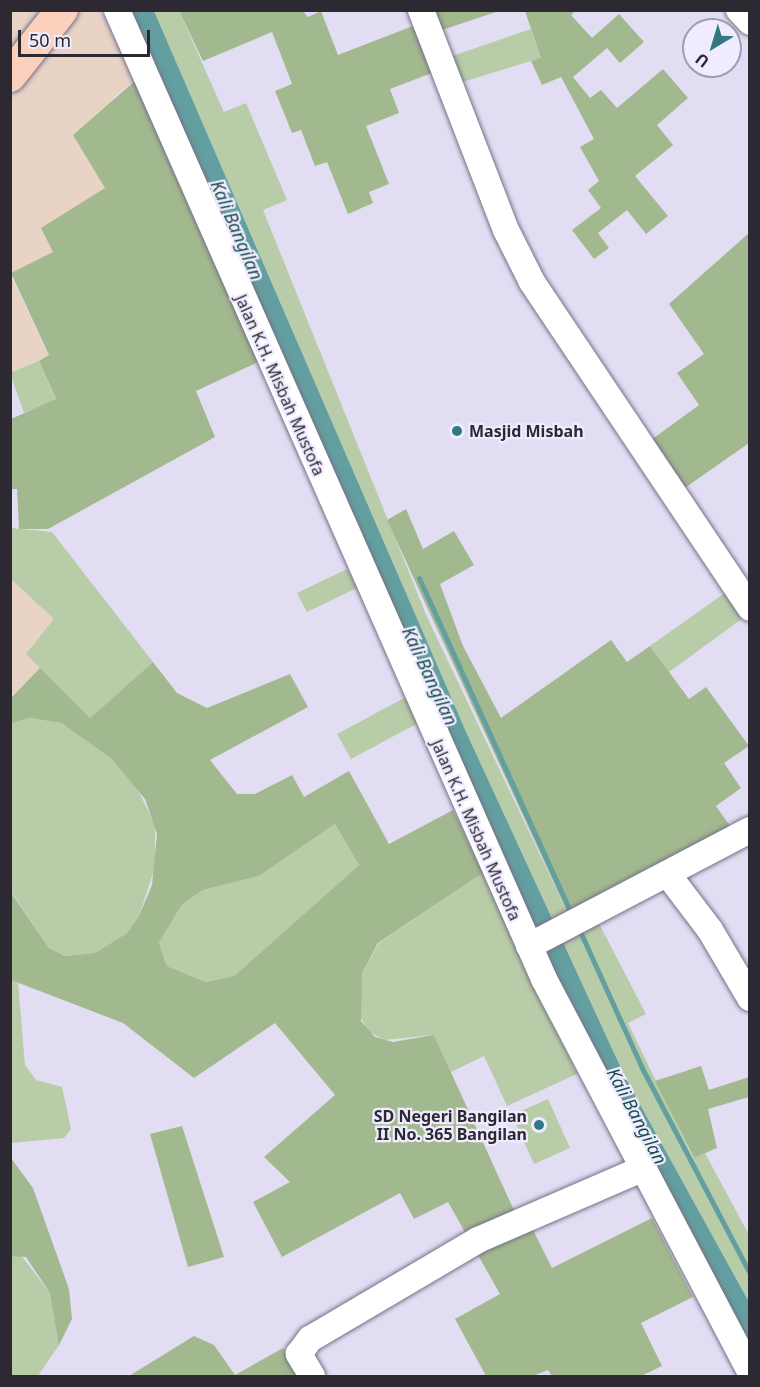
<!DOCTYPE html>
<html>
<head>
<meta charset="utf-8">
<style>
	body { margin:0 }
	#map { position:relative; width:760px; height:1387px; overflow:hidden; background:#e3ddf4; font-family:"Noto Sans",sans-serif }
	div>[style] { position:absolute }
	.commercial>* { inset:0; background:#e8d3c5 }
	.green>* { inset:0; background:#b8cca8 }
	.forest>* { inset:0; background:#a2b98f }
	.water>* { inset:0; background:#639fa0 }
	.stream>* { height:5px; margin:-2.5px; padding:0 2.5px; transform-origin:2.5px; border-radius:2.5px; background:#639fa0 }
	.roads { filter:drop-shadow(0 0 2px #777186) drop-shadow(0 0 2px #777186) }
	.minor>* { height:26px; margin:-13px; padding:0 13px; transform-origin:13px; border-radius:13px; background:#fff }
	.major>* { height:32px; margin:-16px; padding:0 16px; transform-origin:16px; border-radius:16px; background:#fbd0bc }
	.dots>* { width:16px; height:16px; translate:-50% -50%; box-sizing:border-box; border:3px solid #f0ebfe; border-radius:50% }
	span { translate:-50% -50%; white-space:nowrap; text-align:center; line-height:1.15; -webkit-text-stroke:4.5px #f0ebfe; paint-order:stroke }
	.street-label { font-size:16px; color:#2c2932 }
	.poi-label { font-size:16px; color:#2c2932; font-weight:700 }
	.left { translate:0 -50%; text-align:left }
	.right { translate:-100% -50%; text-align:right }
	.water-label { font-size:18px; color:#194f50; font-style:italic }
	.frame { position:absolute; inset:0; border:12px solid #2c2932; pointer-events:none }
	.north { position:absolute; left:682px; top:18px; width:60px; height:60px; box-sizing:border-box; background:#f0ebfe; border:2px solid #a29dac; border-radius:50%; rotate:218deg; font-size:16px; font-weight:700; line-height:24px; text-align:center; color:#2c2932 }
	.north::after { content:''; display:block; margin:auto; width:21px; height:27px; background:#317982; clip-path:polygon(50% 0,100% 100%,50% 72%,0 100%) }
	.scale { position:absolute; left:18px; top:30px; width:132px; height:27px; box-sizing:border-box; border:3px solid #2c2932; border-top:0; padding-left:8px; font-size:18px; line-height:21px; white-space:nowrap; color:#2c2932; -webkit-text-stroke:4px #f0ebfe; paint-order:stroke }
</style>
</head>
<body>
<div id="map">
	<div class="commercial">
		<div style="clip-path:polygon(11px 11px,43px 11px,11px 53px)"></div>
		<div style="clip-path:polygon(80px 11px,101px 12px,136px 80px,114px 96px,105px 188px,42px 228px,53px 252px,11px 273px,10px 98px)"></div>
		<div style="clip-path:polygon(10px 274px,49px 356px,11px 373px,10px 373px)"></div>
		<div style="clip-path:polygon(11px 579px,55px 619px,26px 654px,40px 668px,11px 698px)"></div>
	</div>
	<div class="green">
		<div style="clip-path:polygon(154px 11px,179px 11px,224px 112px,246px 103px,287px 200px,263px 210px,427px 617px,571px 920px,592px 910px,646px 1014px,628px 1023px,693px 1158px,705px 1153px,749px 1235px,749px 1302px,626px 1079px,467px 734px)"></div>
		<div style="clip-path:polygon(531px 29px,541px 58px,459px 83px,449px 57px)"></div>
		<div style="clip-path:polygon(39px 361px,56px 400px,24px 413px,10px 373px)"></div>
		<div style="clip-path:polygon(11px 528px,52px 532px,153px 662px,90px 718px,26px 654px,54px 619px,11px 579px)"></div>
		<div style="clip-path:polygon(347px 569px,357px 588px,307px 612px,297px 593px)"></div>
		<div style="clip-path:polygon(729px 590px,747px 615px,669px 672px,650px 646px)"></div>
		<div style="clip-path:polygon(406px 697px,420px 722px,351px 759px,337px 734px)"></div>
		<div style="clip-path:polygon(29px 718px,61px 723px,112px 759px,136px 786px,155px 825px,155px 867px,139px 916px,127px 933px,95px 953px,65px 956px,49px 948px,11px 891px,10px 723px)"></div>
		<div style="clip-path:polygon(335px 824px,359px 865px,234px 976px,206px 982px,167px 966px,159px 943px,182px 903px,203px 890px,259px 876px)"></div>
		<div style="clip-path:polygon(483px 873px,577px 1074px,507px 1106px,484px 1056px,451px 1072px,434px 1035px,384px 1040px,368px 1031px,359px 1014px,362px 973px,379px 943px)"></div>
		<div style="clip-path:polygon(11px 980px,18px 983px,25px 1065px,36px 1080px,62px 1087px,71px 1129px,64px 1138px,11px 1143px)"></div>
		<div style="clip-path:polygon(548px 1099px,570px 1148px,534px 1164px,512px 1115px)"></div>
		<div style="clip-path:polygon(20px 1254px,50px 1293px,60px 1330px,59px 1345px,38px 1376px,11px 1376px,11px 1256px)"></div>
	</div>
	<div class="forest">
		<div style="clip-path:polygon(302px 10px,308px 17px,321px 11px,338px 55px,418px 24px,437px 71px,390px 89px,399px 113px,366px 126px,389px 184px,369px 192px,373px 203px,348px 214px,327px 162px,315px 166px,301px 130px,292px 133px,275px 91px,292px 84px,272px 32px,203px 61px,179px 11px)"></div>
		<div style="clip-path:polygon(431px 11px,499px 11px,439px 31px)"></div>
		<div style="clip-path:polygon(525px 11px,575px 11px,571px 15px,592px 38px,619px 14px,644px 42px,620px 63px,607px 48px,573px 77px,590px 98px,601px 90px,617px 108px,663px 69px,688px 98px,657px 125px,673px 145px,635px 176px,668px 216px,646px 234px,627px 210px,598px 233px,609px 248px,594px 259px,572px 230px,601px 208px,588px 190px,599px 181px,580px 147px,594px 139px,561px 77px,542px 85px,531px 61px,541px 58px)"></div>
		<div style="clip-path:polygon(136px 80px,258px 362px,196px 391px,215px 437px,48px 529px,19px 529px,17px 489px,11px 489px,11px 419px,56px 399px,39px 361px,49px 355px,11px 273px,53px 252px,41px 228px,105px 188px,73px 135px)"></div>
		<div style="clip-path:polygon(749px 233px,749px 443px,679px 492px,647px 443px,699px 405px,677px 373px,704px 354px,669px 304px)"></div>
		<div style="clip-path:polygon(406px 509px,423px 549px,454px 531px,474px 565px,440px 584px,463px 646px,501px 718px,611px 640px,627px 662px,650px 646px,689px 699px,706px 687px,749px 746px,724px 763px,741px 788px,716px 806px,735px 833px,571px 920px,387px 520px)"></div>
		<div style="clip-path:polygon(evenodd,153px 662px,177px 693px,207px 708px,290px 674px,308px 707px,210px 760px,237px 794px,255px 794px,292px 775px,304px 797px,349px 771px,389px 844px,453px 810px,483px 873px,378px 943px,362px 973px,361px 1021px,375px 1037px,393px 1042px,434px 1035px,517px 1217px,525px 1214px,552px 1268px,652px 1218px,693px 1297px,641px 1323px,662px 1366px,641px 1376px,552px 1376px,548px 1370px,533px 1376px,486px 1376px,455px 1319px,500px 1294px,448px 1202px,414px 1219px,400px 1193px,282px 1257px,253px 1202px,290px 1182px,264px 1157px,335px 1095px,275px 1023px,194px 1078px,123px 1023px,11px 980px,10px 891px,49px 948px,65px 956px,95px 953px,127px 933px,139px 916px,152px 885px,157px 834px,145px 799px,112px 759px,61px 723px,29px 718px,11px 723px,11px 698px,40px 668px,90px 718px,153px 662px,335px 824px,359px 865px,234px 976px,206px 982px,167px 966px,159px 943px,182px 904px,203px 890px,259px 876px,335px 824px)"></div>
		<div style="clip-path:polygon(701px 1066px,709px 1090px,749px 1077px,749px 1097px,708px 1109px,717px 1148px,694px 1158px,655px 1081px)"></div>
		<div style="clip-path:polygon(182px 1126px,224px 1257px,188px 1267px,150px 1134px)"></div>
		<div style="clip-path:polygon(11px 1158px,33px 1188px,69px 1289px,72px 1319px,59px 1345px,50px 1293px,26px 1257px,11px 1256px)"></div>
		<div style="clip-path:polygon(194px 1336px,214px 1345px,235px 1375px,283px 1348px,297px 1376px,129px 1376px)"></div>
	</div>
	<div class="water">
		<div style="clip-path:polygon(129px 11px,154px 11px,467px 734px,626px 1079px,749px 1302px,749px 1350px,595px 1063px)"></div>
	</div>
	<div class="stream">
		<div style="left:419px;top:578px;width:370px;rotate:65.6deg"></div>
		<div style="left:579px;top:929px;width:153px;rotate:65.6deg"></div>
		<div style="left:642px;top:1068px;width:233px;rotate:62.3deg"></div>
	</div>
	<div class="roads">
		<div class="minor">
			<div style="left:117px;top:10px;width:1059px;rotate:66.22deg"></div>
			<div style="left:544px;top:979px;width:444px;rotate:62.3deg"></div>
			<div style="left:421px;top:10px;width:236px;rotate:68.9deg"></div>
			<div style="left:506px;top:230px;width:58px;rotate:63.4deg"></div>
			<div style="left:532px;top:282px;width:392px;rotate:56.2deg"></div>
			<div style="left:739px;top:10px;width:16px;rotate:47deg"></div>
			<div style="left:669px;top:876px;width:68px;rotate:52.8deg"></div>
			<div style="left:710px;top:930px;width:79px;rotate:59.5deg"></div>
			<div style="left:529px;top:946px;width:250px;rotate:-27.7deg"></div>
			<div style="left:312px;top:1376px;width:26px;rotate:-121deg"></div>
			<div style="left:299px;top:1354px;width:19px;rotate:-54deg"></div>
			<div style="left:310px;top:1339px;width:195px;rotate:-30.5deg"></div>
			<div style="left:478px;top:1240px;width:176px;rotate:-23.4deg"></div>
		</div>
		<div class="major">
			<div style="left:10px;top:76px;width:84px;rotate:-51.8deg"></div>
		</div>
	</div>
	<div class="dots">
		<div style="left:457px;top:431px;background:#317982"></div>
		<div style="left:539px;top:1125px;background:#317982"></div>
	</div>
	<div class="street-label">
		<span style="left:280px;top:385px;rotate:66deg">Jalan K.H. Misbah Mustofa</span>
		<span style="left:476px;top:830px;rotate:66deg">Jalan K.H. Misbah Mustofa</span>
	</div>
	<div class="poi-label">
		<span class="left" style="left:469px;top:431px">Masjid Misbah</span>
		<span class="right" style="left:527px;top:1125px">SD Negeri Bangilan<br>II No. 365 Bangilan</span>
	</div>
	<div class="water-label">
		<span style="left:237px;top:230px;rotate:67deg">Kali Bangilan</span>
		<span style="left:430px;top:676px;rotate:65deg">Kali Bangilan</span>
		<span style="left:637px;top:1116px;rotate:62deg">Kali Bangilan</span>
	</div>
	<div class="frame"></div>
	<div class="north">U</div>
	<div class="scale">50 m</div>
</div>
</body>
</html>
